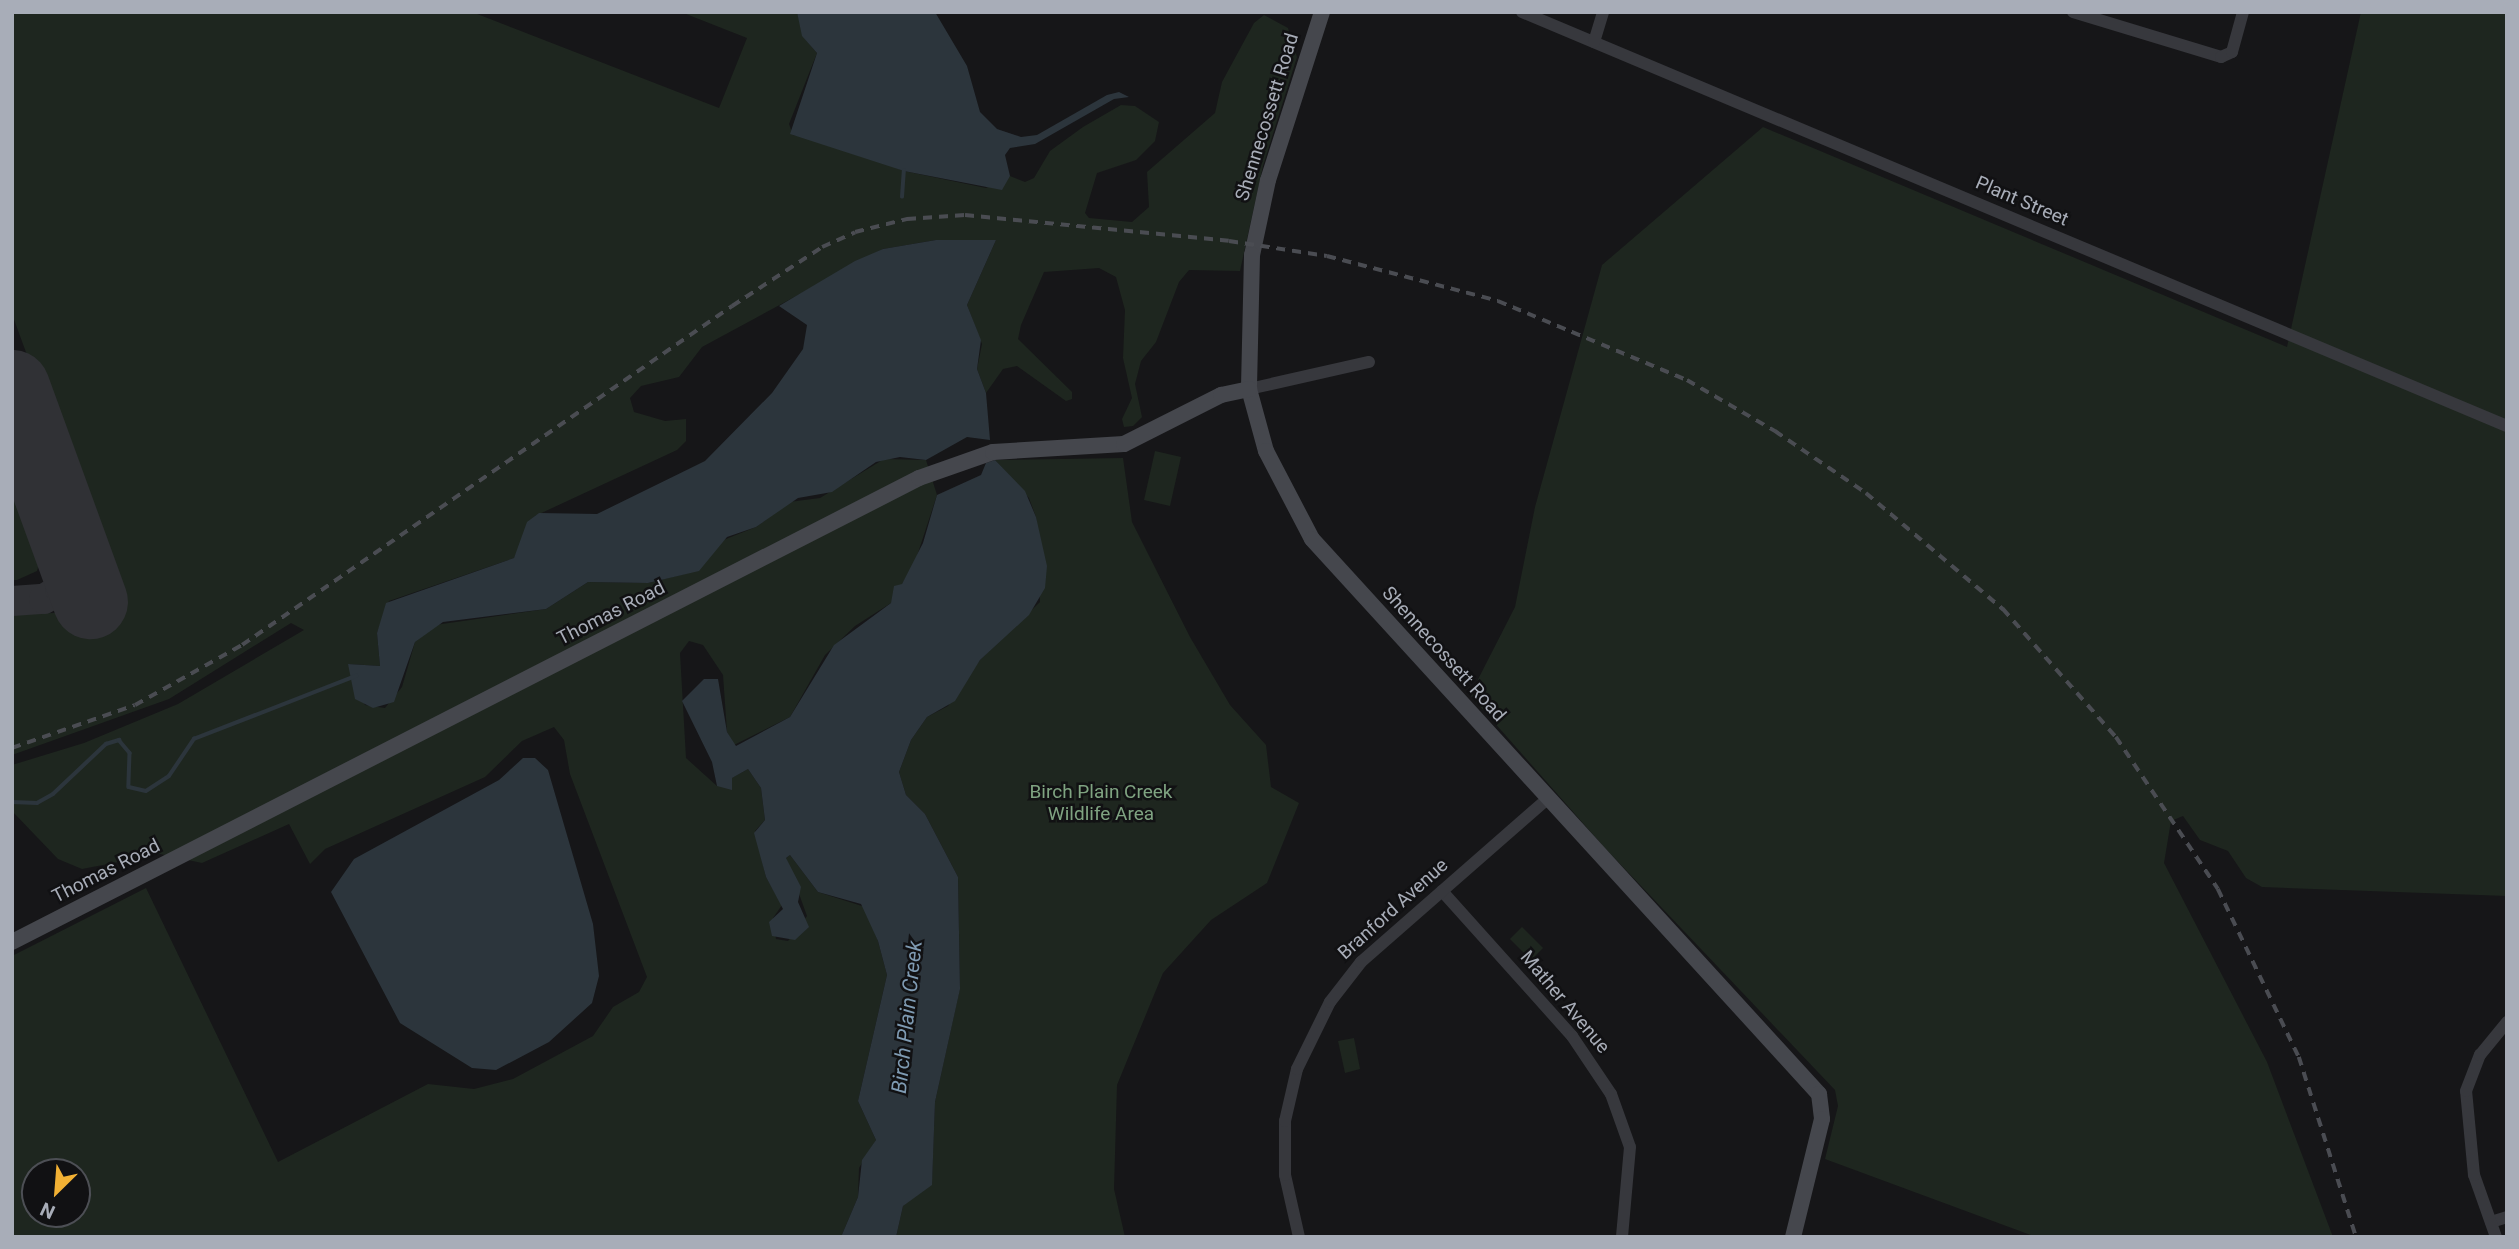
<!DOCTYPE html>
<html>
<head>
<meta charset="utf-8">
<style>
	body { margin:0 }
	#map { position:relative; width:2519px; height:1249px; overflow:hidden; background:#161618; font-family:Roboto,sans-serif }
	div>[style] { position:absolute }
	.green>* { inset:0; background:#1e261f }
	.water>* { inset:0; background:#2c353c }
	.stream>* { height:3.5px; margin:-1.75px; padding:0 1.75px; transform-origin:1.75px; border-radius:1.75px; background:#2c353c }
	.taxiway>* { height:30px; margin:-15px; padding:0 15px; transform-origin:15px; border-radius:15px; background:#303135 }
	.runway>* { height:75px; margin:-37.5px; padding:0 37.5px; transform-origin:37.5px; border-radius:37.5px; background:#303135 }
	.street>* { height:12px; margin:-6px; padding:0 6px; transform-origin:6px; border-radius:6px; background:#37383d }
	.secondary>* { height:16px; margin:-8px; padding:0 8px; transform-origin:8px; border-radius:8px; background:#45474d }
	.rail>* { height:3.5px; margin-top:-1.75px; transform-origin:0; background:repeating-linear-gradient(90deg,#4a4c52 0 9px,transparent 0 16px) }
	span { translate:-50% -50%; white-space:nowrap; text-align:center; line-height:1.15; -webkit-text-stroke:5px #111113; paint-order:stroke }
	.street-label { font-size:19px; color:#a8adb8 }
	.park-label { font-size:19px; color:#7fa381 }
	.water-label { font-size:21px; color:#7f9bb3; font-style:italic }
	.frame { position:absolute; inset:0; border:14px solid #a8adb8; pointer-events:none }
	.north { position:absolute; left:21px; top:1158px; width:70px; height:70px; box-sizing:border-box; background:#111113; border:2px solid #4d4f55; border-radius:50%; rotate:205deg; font-size:19px; font-weight:700; line-height:28px; text-align:center; color:#a8adb8 }
	.north::after { content:''; display:block; margin:auto; width:24px; height:32px; background:#f2b134; clip-path:polygon(50% 0,100% 100%,50% 72%,0 100%) }
</style>
</head>
<body>
<div id="map">
	<div class="green">
		<div style="clip-path:polygon(evenodd,12px 12px,472px 12px,719px 108px,747px 38px,681px 12px,797px 12px,805px 39px,817px 53px,789px 124px,793px 135px,834px 144px,904px 171px,986px 188px,1010px 176px,1025px 182px,1034px 178px,1050px 151px,1083px 127px,1121px 105px,1135px 106px,1159px 122px,1155px 141px,1136px 160px,1097px 173px,1085px 213px,1089px 218px,1132px 222px,1149px 207px,1147px 172px,1215px 113px,1222px 82px,1254px 23px,1264px 15px,1288px 28px,1297px 57px,1263px 166px,1240px 271px,1189px 270px,1179px 282px,1156px 342px,1141px 361px,1135px 384px,1142px 417px,1133px 426px,1124px 427px,1122px 419px,1132px 398px,1123px 358px,1125px 310px,1116px 277px,1099px 268px,1044px 272px,1021px 325px,1018px 339px,1072px 392px,1072px 399px,1066px 401px,1017px 366px,1003px 369px,986px 393px,977px 369px,982px 344px,967px 305px,996px 240px,936px 240px,883px 249px,702px 347px,679px 377px,641px 386px,630px 398px,634px 412px,665px 421px,686px 419px,686px 441px,677px 450px,535px 516px,514px 558px,389px 601px,377px 633px,380px 666px,348px 664px,365px 705px,385px 708px,402px 687px,415px 642px,435px 625px,546px 609px,588px 582px,648px 583px,688px 573px,721px 541px,756px 527px,789px 502px,820px 498px,884px 459px,926px 460px,937px 495px,915px 562px,891px 603px,855px 626px,825px 655px,790px 717px,734px 745px,727px 732px,723px 675px,703px 645px,689px 641px,680px 653px,686px 758px,717px 786px,748px 769px,761px 788px,765px 820px,755px 831px,766px 877px,782px 905px,773px 918px,776px 939px,788px 941px,807px 916px,786px 858px,790px 855px,818px 892px,865px 907px,878px 941px,887px 975px,858px 1101px,876px 1140px,859px 1168px,858px 1197px,841px 1237px,12px 1237px,12px 956px,146px 888px,278px 1162px,428px 1084px,474px 1089px,513px 1079px,593px 1036px,613px 1007px,639px 992px,647px 977px,570px 774px,564px 740px,554px 727px,522px 741px,485px 777px,325px 849px,310px 864px,289px 824px,202px 863px,160px 854px,82px 869px,58px 859px,12px 811px,12px 765px,84px 743px,178px 704px,304px 630px,291px 623px,169px 699px,12px 755px,12px 614px,54px 613px,114px 593px,12px 314px,12px 12px,35px 1172px,77px 1172px,77px 1214px,35px 1214px,35px 1172px)"></div>
		<div style="clip-path:polygon(2361px 12px,2507px 12px,2507px 896px,2262px 887px,2246px 878px,2228px 851px,2200px 840px,2183px 816px,2171px 821px,2164px 863px,2267px 1062px,2333px 1237px,2036px 1237px,1825px 1159px,1838px 1106px,1835px 1090px,1604px 847px,1470px 695px,1515px 607px,1535px 507px,1602px 265px,1763px 127px,2287px 347px)"></div>
		<div style="clip-path:polygon(1155px 451px,1181px 457px,1170px 506px,1144px 500px)"></div>
		<div style="clip-path:polygon(1123px 458px,1132px 522px,1190px 637px,1230px 705px,1266px 745px,1271px 787px,1299px 803px,1267px 883px,1211px 920px,1163px 973px,1117px 1085px,1114px 1189px,1125px 1237px,896px 1237px,903px 1206px,932px 1179px,935px 1102px,960px 988px,958px 877px,925px 814px,906px 795px,899px 772px,911px 740px,927px 717px,948px 706px,980px 660px,1040px 602px,1036px 517px,1029px 498px,995px 460px)"></div>
		<div style="clip-path:polygon(12px 460px,44px 549px,37px 571px,17px 580px,12px 580px)"></div>
		<div style="clip-path:polygon(1522px 927px,1543px 948px,1531px 960px,1510px 939px)"></div>
		<div style="clip-path:polygon(1354px 1038px,1360px 1069px,1345px 1073px,1338px 1041px)"></div>
	</div>
	<div class="water">
		<div style="clip-path:polygon(797px 12px,935px 12px,967px 66px,980px 112px,997px 129px,1021px 137px,1037px 135px,1107px 95px,1119px 92px,1129px 97px,1114px 99px,1035px 144px,1010px 148px,1005px 155px,1010px 176px,1002px 190px,904px 171px,790px 134px,817px 53px,802px 36px)"></div>
		<div style="clip-path:polygon(936px 240px,996px 240px,967px 305px,981px 340px,977px 369px,986px 393px,990px 440px,967px 437px,926px 460px,900px 457px,876px 462px,832px 492px,798px 498px,756px 527px,727px 537px,699px 571px,648px 583px,588px 582px,546px 609px,443px 622px,415px 642px,394px 702px,373px 708px,355px 699px,348px 664px,380px 666px,377px 633px,386px 603px,514px 558px,527px 522px,539px 513px,597px 514px,705px 461px,772px 393px,803px 349px,807px 325px,779px 306px,855px 261px,883px 249px)"></div>
		<div style="clip-path:polygon(995px 460px,1025px 491px,1036px 517px,1047px 566px,1045px 588px,1029px 615px,980px 660px,955px 701px,927px 717px,911px 740px,899px 772px,906px 795px,925px 814px,958px 877px,960px 989px,935px 1102px,932px 1185px,903px 1206px,896px 1237px,841px 1237px,858px 1197px,862px 1160px,876px 1140px,858px 1101px,887px 975px,878px 941px,861px 904px,818px 892px,790px 855px,786px 858px,801px 887px,798px 902px,809px 927px,795px 940px,772px 936px,769px 922px,783px 909px,766px 877px,754px 833px,765px 820px,761px 788px,748px 769px,732px 778px,732px 790px,717px 786px,712px 762px,682px 701px,704px 679px,718px 679px,727px 732px,736px 746px,790px 717px,834px 645px,891px 603px,894px 586px,902px 584px,923px 543px,937px 495px,981px 475px,986px 463px)"></div>
		<div style="clip-path:polygon(523px 758px,535px 758px,548px 770px,593px 924px,599px 976px,592px 1003px,549px 1042px,496px 1070px,472px 1068px,400px 1023px,331px 892px,354px 859px,499px 780px)"></div>
	</div>
	<div class="stream">
		<div style="left:902px;top:197px;width:26px;rotate:-86deg"></div>
		<div style="left:12px;top:802px;width:25px;rotate:2deg"></div>
		<div style="left:37px;top:803px;width:18px;rotate:-29deg"></div>
		<div style="left:53px;top:794px;width:73px;rotate:-43.3deg"></div>
		<div style="left:106px;top:744px;width:14px;rotate:-17deg"></div>
		<div style="left:119px;top:740px;width:17px;rotate:50deg"></div>
		<div style="left:130px;top:753px;width:34px;rotate:92deg"></div>
		<div style="left:129px;top:787px;width:17px;rotate:13deg"></div>
		<div style="left:146px;top:791px;width:27px;rotate:-33deg"></div>
		<div style="left:169px;top:776px;width:45px;rotate:-56deg"></div>
		<div style="left:194px;top:739px;width:174px;rotate:-21.3deg"></div>
	</div>
	<div class="taxiway">
		<div style="left:12px;top:601px;width:32px;rotate:-4deg"></div>
		<div style="left:44px;top:599px;width:19px;rotate:-32deg"></div>
		<div style="left:60px;top:589px;width:21px;rotate:-61deg"></div>
		<div style="left:70px;top:571px;width:24px;rotate:-88deg"></div>
	</div>
	<div class="runway">
		<div style="left:12px;top:387px;width:228px;rotate:70deg"></div>
	</div>
	<div class="street">
		<div style="left:1522px;top:12px;width:1068px;rotate:22.8deg"></div>
		<div style="left:2073px;top:12px;width:155px;rotate:16.9deg"></div>
		<div style="left:2221px;top:57px;width:12px;rotate:-24deg"></div>
		<div style="left:2232px;top:52px;width:41px;rotate:-74.6deg"></div>
		<div style="left:1594px;top:42px;width:31px;rotate:-73deg"></div>
		<div style="left:1249px;top:389px;width:123px;rotate:-12.7deg"></div>
		<div style="left:1442px;top:891px;width:195px;rotate:48.1deg"></div>
		<div style="left:1572px;top:1036px;width:70px;rotate:56.1deg"></div>
		<div style="left:1611px;top:1094px;width:56px;rotate:70.3deg"></div>
		<div style="left:1630px;top:1147px;width:90px;rotate:95.1deg"></div>
		<div style="left:2491px;top:1222px;width:17px;rotate:-17deg"></div>
		<div style="left:1299px;top:1237px;width:64px;rotate:-102.7deg"></div>
		<div style="left:1285px;top:1175px;width:54px;rotate:-90deg"></div>
		<div style="left:1285px;top:1121px;width:53px;rotate:-77deg"></div>
		<div style="left:1297px;top:1069px;width:75px;rotate:-63.8deg"></div>
		<div style="left:1330px;top:1002px;width:51px;rotate:-52.2deg"></div>
		<div style="left:1361px;top:962px;width:246px;rotate:-41.2deg"></div>
		<div style="left:2496px;top:1237px;width:66px;rotate:-109.5deg"></div>
		<div style="left:2474px;top:1175px;width:84px;rotate:-95.4deg"></div>
		<div style="left:2466px;top:1091px;width:39px;rotate:-69deg"></div>
		<div style="left:2480px;top:1055px;width:43px;rotate:-50.7deg"></div>
	</div>
	<div class="secondary">
		<div style="left:1322px;top:12px;width:176px;rotate:107.8deg"></div>
		<div style="left:1268px;top:180px;width:77px;rotate:102deg"></div>
		<div style="left:1252px;top:255px;width:134px;rotate:91.3deg"></div>
		<div style="left:1249px;top:389px;width:64px;rotate:74.7deg"></div>
		<div style="left:1266px;top:451px;width:99px;rotate:62.4deg"></div>
		<div style="left:1312px;top:539px;width:752px;rotate:47.59deg"></div>
		<div style="left:1819px;top:1094px;width:25px;rotate:83deg"></div>
		<div style="left:1822px;top:1119px;width:122px;rotate:103.8deg"></div>
		<div style="left:12px;top:942px;width:1019px;rotate:-27.09deg"></div>
		<div style="left:919px;top:478px;width:78px;rotate:-19.4deg"></div>
		<div style="left:993px;top:452px;width:131px;rotate:-3.5deg"></div>
		<div style="left:1124px;top:444px;width:109px;rotate:-26.8deg"></div>
		<div style="left:1221px;top:395px;width:29px;rotate:-12deg"></div>
	</div>
	<div class="rail">
		<div style="left:12px;top:748px;width:130px;rotate:-19.3deg"></div>
		<div style="left:135px;top:705px;width:123px;rotate:-29.3deg"></div>
		<div style="left:242px;top:645px;width:596px;rotate:-34.68deg"></div>
		<div style="left:732px;top:306px;width:108px;rotate:-33.2deg"></div>
		<div style="left:822px;top:247px;width:36px;rotate:-24deg"></div>
		<div style="left:855px;top:232px;width:54px;rotate:-14deg"></div>
		<div style="left:907px;top:219px;width:58px;rotate:-3.9deg"></div>
		<div style="left:965px;top:215px;width:265px;rotate:5.6deg"></div>
		<div style="left:1229px;top:241px;width:99px;rotate:8.7deg"></div>
		<div style="left:1327px;top:256px;width:177px;rotate:14.7deg"></div>
		<div style="left:1498px;top:301px;width:205px;rotate:22.7deg"></div>
		<div style="left:1687px;top:380px;width:102px;rotate:30.1deg"></div>
		<div style="left:1775px;top:431px;width:110px;rotate:34.3deg"></div>
		<div style="left:1866px;top:493px;width:180px;rotate:40.3deg"></div>
		<div style="left:2003px;top:609px;width:171px;rotate:48.6deg"></div>
		<div style="left:2116px;top:737px;width:183px;rotate:56.1deg"></div>
		<div style="left:2218px;top:889px;width:187px;rotate:64.3deg"></div>
		<div style="left:2299px;top:1057px;width:189px;rotate:72.4deg"></div>
	</div>
	<div class="street-label">
		<span style="left:1267px;top:117px;rotate:-73deg">Shennecossett Road</span>
		<span style="left:2022px;top:201px;rotate:23deg">Plant Street</span>
		<span style="left:611px;top:613px;rotate:-27deg">Thomas Road</span>
		<span style="left:1444px;top:654px;rotate:48deg">Shennecossett Road</span>
		<span style="left:106px;top:871px;rotate:-27deg">Thomas Road</span>
		<span style="left:1393px;top:909px;rotate:-42deg">Branford Avenue</span>
		<span style="left:1565px;top:1002px;rotate:50deg">Mather Avenue</span>
	</div>
	<div class="park-label">
		<span style="left:1101px;top:803px">Birch Plain Creek<br>Wildlife Area</span>
	</div>
	<div class="water-label">
		<span style="left:907px;top:1017px;rotate:-84deg">Birch Plain Creek</span>
	</div>
	<div class="frame"></div>
	<div class="north">N</div>
</div>
</body>
</html>
